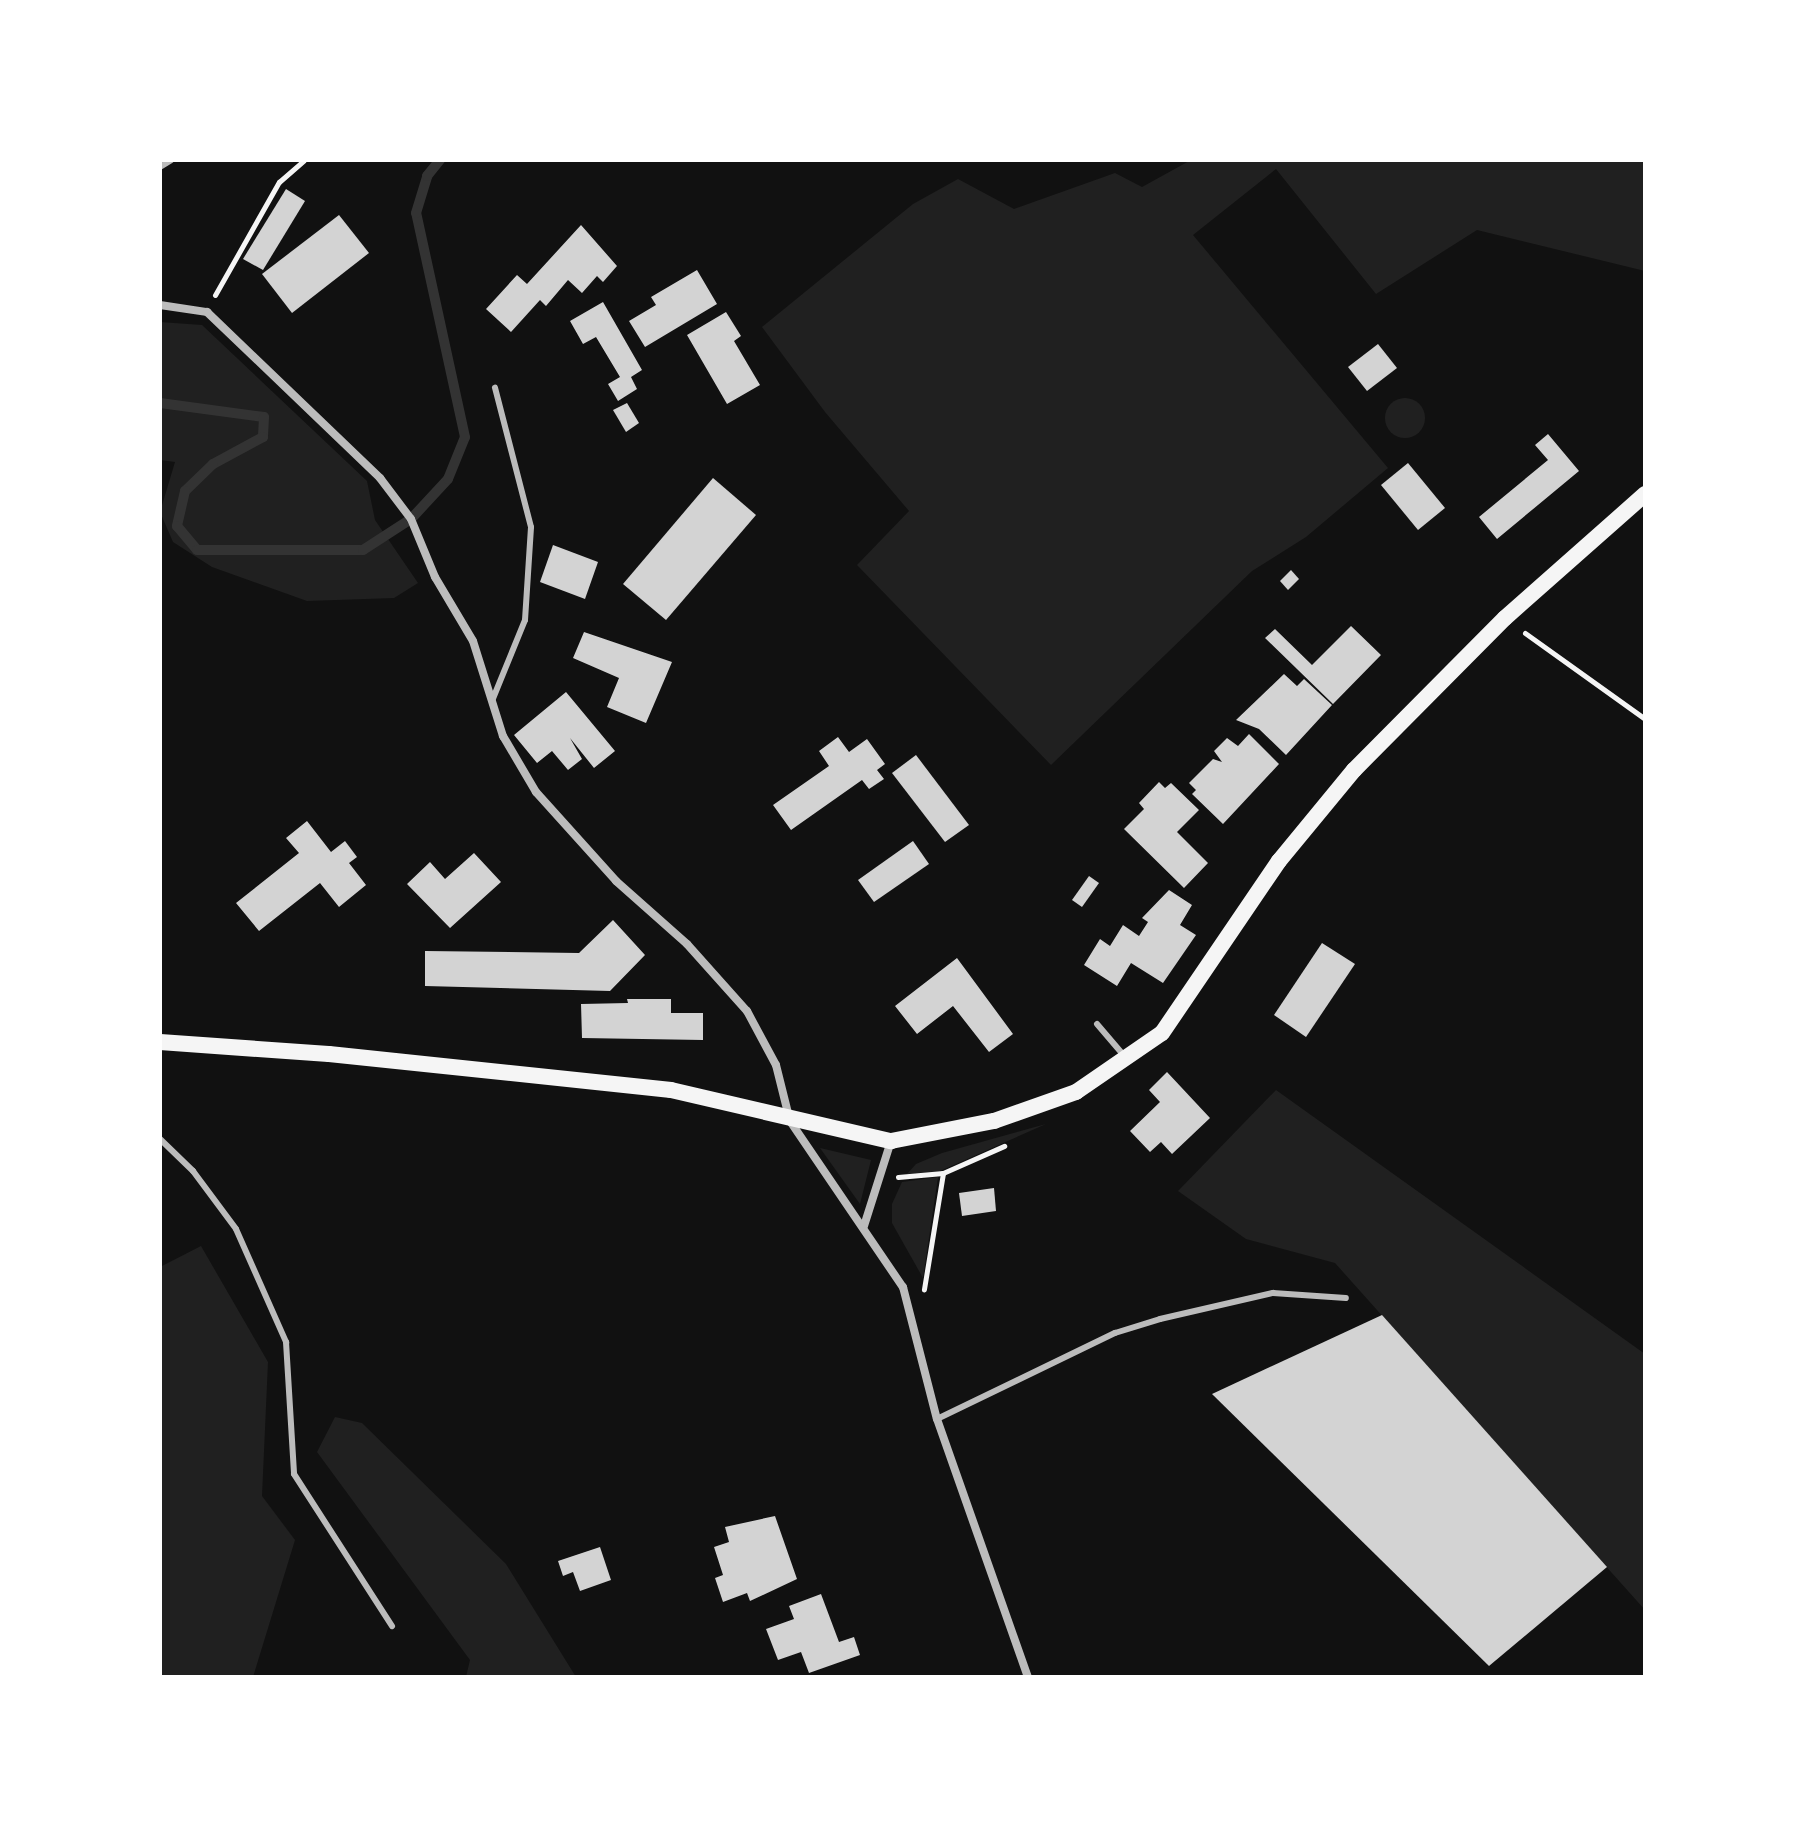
<!DOCTYPE html>
<html>
<head>
<meta charset="utf-8">
<style>
	body { margin:0 }
	#map { position:relative; width:1805px; height:1837px; overflow:hidden; background:#111; font-family:"Public Sans",sans-serif }
	div>[style] { position:absolute }
	.green>* { inset:0; background:#202020 }
	.round { border-radius:50% }
	.stream>* { height:10px; margin:-5px; padding:0 5px; transform-origin:5px; border-radius:5px; background:#333 }
	.building>* { inset:0; background:#d3d3d3 }
	.path>* { height:5px; margin:-2.5px; padding:0 2.5px; transform-origin:2.5px; border-radius:2.5px; background:#f5f5f5 }
	.service>* { height:6px; margin:-3px; padding:0 3px; transform-origin:3px; border-radius:3px; background:#bcbcbc }
	.minor>* { height:8px; margin:-4px; padding:0 4px; transform-origin:4px; border-radius:4px; background:#bcbcbc }
	.secondary>* { height:16px; margin:-8px; padding:0 8px; transform-origin:8px; border-radius:8px; background:#f5f5f5 }
	span { translate:-50% -50%; white-space:nowrap; text-align:center; line-height:1.15; -webkit-text-stroke:7px #fff; paint-order:stroke }
	.frame { position:absolute; inset:0; border:162px solid #fff; pointer-events:none }
</style>
</head>
<body>
<div id="map">
	<div class="green">
		<div style="clip-path:polygon(1191px 160px,1645px 160px,1645px 271px,1477px 230px,1376px 294px,1276px 169px,1193px 235px,1388px 468px,1306px 537px,1252px 571px,1051px 765px,857px 565px,909px 511px,825px 412px,762px 327px,913px 204px,958px 179px,1014px 209px,1115px 173px,1142px 187px)"></div>
		<div style="clip-path:polygon(160px 322px,202px 325px,367px 481px,375px 520px,418px 583px,394px 598px,307px 601px,212px 567px,173px 542px,160px 512px,175px 462px,160px 460px)"></div>
		<div class="round" style="left:1385px;top:398px;width:40px;height:40px"></div>
		<div style="clip-path:polygon(1276px 1090px,1645px 1354px,1645px 1610px,1335px 1263px,1246px 1239px,1178px 1191px)"></div>
		<div style="clip-path:polygon(1046px 1124px,940px 1171px,907px 1174px,916px 1164px,942px 1153px)"></div>
		<div style="clip-path:polygon(820px 1148px,871px 1160px,860px 1204px)"></div>
		<div style="clip-path:polygon(938px 1177px,923px 1278px,892px 1223px,892px 1204px,902px 1182px)"></div>
		<div style="clip-path:polygon(201px 1246px,268px 1362px,262px 1496px,295px 1540px,253px 1677px,160px 1677px,160px 1267px)"></div>
		<div style="clip-path:polygon(335px 1417px,362px 1423px,506px 1564px,576px 1677px,466px 1677px,470px 1660px,317px 1452px)"></div>
	</div>
	<div class="stream">
		<div style="left:160px;top:403px;width:105px;rotate:7.7deg"></div>
		<div style="left:264px;top:417px;width:20px;rotate:93deg"></div>
		<div style="left:263px;top:437px;width:57px;rotate:151.6deg"></div>
		<div style="left:213px;top:464px;width:39px;rotate:136deg"></div>
		<div style="left:185px;top:491px;width:36px;rotate:103deg"></div>
		<div style="left:177px;top:526px;width:31px;rotate:50deg"></div>
		<div style="left:197px;top:550px;width:166px"></div>
		<div style="left:363px;top:550px;width:57px;rotate:-32.9deg"></div>
		<div style="left:411px;top:519px;width:54px;rotate:-47.2deg"></div>
		<div style="left:448px;top:479px;width:45px;rotate:-68deg"></div>
		<div style="left:465px;top:437px;width:229px;rotate:-102.3deg"></div>
		<div style="left:416px;top:213px;width:39px;rotate:-73deg"></div>
		<div style="left:427px;top:176px;width:21px;rotate:-51deg"></div>
	</div>
	<div class="building">
		<div style="clip-path:polygon(286px 189px,305px 201px,263px 270px,243px 259px)"></div>
		<div style="clip-path:polygon(339px 215px,369px 253px,292px 313px,262px 274px)"></div>
		<div style="clip-path:polygon(581px 225px,617px 266px,603px 282px,597px 276px,582px 293px,568px 280px,546px 306px,540px 300px,511px 332px,486px 309px,517px 275px,527px 284px)"></div>
		<div style="clip-path:polygon(697px 270px,717px 304px,645px 347px,629px 321px,656px 305px,651px 297px)"></div>
		<div style="clip-path:polygon(603px 302px,642px 370px,631px 377px,637px 389px,618px 401px,608px 384px,620px 377px,596px 337px,583px 344px,570px 321px)"></div>
		<div style="clip-path:polygon(726px 312px,741px 336px,734px 341px,760px 385px,727px 404px,687px 335px)"></div>
		<div style="clip-path:polygon(1378px 344px,1397px 368px,1367px 391px,1348px 367px)"></div>
		<div style="clip-path:polygon(627px 403px,639px 423px,626px 432px,613px 410px)"></div>
		<div style="clip-path:polygon(1548px 434px,1579px 471px,1497px 539px,1479px 517px,1548px 460px,1535px 445px)"></div>
		<div style="clip-path:polygon(1408px 463px,1445px 508px,1418px 530px,1381px 485px)"></div>
		<div style="clip-path:polygon(713px 478px,756px 515px,666px 620px,623px 584px)"></div>
		<div style="clip-path:polygon(553px 545px,598px 562px,585px 599px,540px 582px)"></div>
		<div style="clip-path:polygon(1291px 570px,1299px 579px,1288px 590px,1280px 581px)"></div>
		<div style="clip-path:polygon(1351px 626px,1381px 655px,1333px 704px,1265px 638px,1275px 629px,1312px 665px)"></div>
		<div style="clip-path:polygon(584px 632px,672px 662px,646px 723px,607px 707px,619px 678px,573px 658px)"></div>
		<div style="clip-path:polygon(1284px 674px,1297px 686px,1304px 679px,1332px 705px,1286px 755px,1259px 729px,1236px 720px)"></div>
		<div style="clip-path:polygon(566px 692px,615px 751px,594px 768px,570px 738px,582px 759px,568px 770px,552px 751px,537px 763px,514px 735px)"></div>
		<div style="clip-path:polygon(1249px 734px,1279px 764px,1223px 824px,1192px 794px,1196px 790px,1189px 783px,1213px 759px,1222px 762px,1214px 751px,1227px 738px,1238px 746px)"></div>
		<div style="clip-path:polygon(838px 737px,849px 752px,867px 739px,885px 764px,877px 770px,884px 779px,869px 789px,862px 780px,791px 830px,773px 805px,829px 766px,819px 751px)"></div>
		<div style="clip-path:polygon(916px 755px,969px 825px,945px 842px,892px 773px)"></div>
		<div style="clip-path:polygon(1159px 782px,1165px 788px,1171px 783px,1199px 810px,1177px 832px,1208px 863px,1184px 888px,1124px 829px,1144px 809px,1139px 803px)"></div>
		<div style="clip-path:polygon(307px 821px,331px 852px,345px 841px,357px 857px,349px 863px,366px 885px,339px 907px,320px 883px,259px 931px,236px 903px,299px 853px,286px 838px)"></div>
		<div style="clip-path:polygon(913px 841px,929px 864px,874px 902px,858px 880px)"></div>
		<div style="clip-path:polygon(474px 853px,501px 882px,450px 928px,407px 884px,430px 862px,445px 879px)"></div>
		<div style="clip-path:polygon(1089px 876px,1099px 883px,1082px 907px,1072px 900px)"></div>
		<div style="clip-path:polygon(1169px 890px,1192px 905px,1180px 925px,1196px 935px,1163px 983px,1131px 963px,1117px 986px,1084px 965px,1100px 939px,1110px 946px,1123px 925px,1139px 936px,1148px 922px,1142px 918px)"></div>
		<div style="clip-path:polygon(613px 920px,645px 955px,610px 991px,425px 986px,425px 951px,579px 953px)"></div>
		<div style="clip-path:polygon(1322px 943px,1355px 964px,1306px 1037px,1274px 1015px)"></div>
		<div style="clip-path:polygon(957px 958px,1013px 1034px,989px 1052px,953px 1006px,917px 1034px,895px 1006px)"></div>
		<div style="clip-path:polygon(627px 999px,671px 999px,671px 1013px,703px 1013px,703px 1040px,582px 1038px,581px 1004px,628px 1003px)"></div>
		<div style="clip-path:polygon(1167px 1072px,1210px 1118px,1172px 1154px,1161px 1142px,1150px 1152px,1130px 1131px,1160px 1102px,1149px 1090px)"></div>
		<div style="clip-path:polygon(994px 1188px,996px 1211px,962px 1216px,959px 1193px)"></div>
		<div style="clip-path:polygon(1382px 1315px,1607px 1567px,1489px 1666px,1212px 1394px)"></div>
		<div style="clip-path:polygon(775px 1516px,797px 1579px,750px 1601px,747px 1593px,723px 1602px,715px 1578px,723px 1575px,714px 1547px,729px 1542px,725px 1527px)"></div>
		<div style="clip-path:polygon(600px 1547px,611px 1580px,580px 1591px,573px 1572px,563px 1576px,558px 1561px)"></div>
		<div style="clip-path:polygon(821px 1594px,839px 1642px,854px 1637px,860px 1655px,809px 1673px,801px 1652px,778px 1660px,766px 1629px,794px 1619px,789px 1606px)"></div>
	</div>
	<div class="path">
		<div style="left:215px;top:295px;width:130px;rotate:-60.5deg"></div>
		<div style="left:279px;top:182px;width:33px;rotate:-41deg"></div>
		<div style="left:1525px;top:633px;width:148px;rotate:35.6deg"></div>
		<div style="left:943px;top:1173px;width:67px;rotate:-23.9deg"></div>
		<div style="left:898px;top:1177px;width:45px;rotate:-5.1deg"></div>
		<div style="left:943px;top:1173px;width:118px;rotate:99.3deg"></div>
	</div>
	<div class="service">
		<div style="left:160px;top:167px;width:13px;rotate:-32deg"></div>
		<div style="left:492px;top:701px;width:87px;rotate:-67.8deg"></div>
		<div style="left:525px;top:620px;width:93px;rotate:-86.3deg"></div>
		<div style="left:531px;top:527px;width:144px;rotate:-104.5deg"></div>
		<div style="left:1097px;top:1024px;width:45px;rotate:49.5deg"></div>
		<div style="left:160px;top:1139px;width:46px;rotate:44.1deg"></div>
		<div style="left:193px;top:1171px;width:72px;rotate:53.4deg"></div>
		<div style="left:236px;top:1229px;width:124px;rotate:66.1deg"></div>
		<div style="left:286px;top:1342px;width:132px;rotate:86.5deg"></div>
		<div style="left:294px;top:1474px;width:181px;rotate:57.2deg"></div>
		<div style="left:937px;top:1419px;width:198px;rotate:-25.8deg"></div>
		<div style="left:1115px;top:1333px;width:47px;rotate:-17.3deg"></div>
		<div style="left:1160px;top:1319px;width:116px;rotate:-13deg"></div>
		<div style="left:1273px;top:1293px;width:73px;rotate:3.9deg"></div>
	</div>
	<div class="minor">
		<div style="left:160px;top:305px;width:48px;rotate:8.5deg"></div>
		<div style="left:207px;top:312px;width:240px;rotate:43.8deg"></div>
		<div style="left:380px;top:478px;width:51px;rotate:52.9deg"></div>
		<div style="left:411px;top:519px;width:63px;rotate:67.5deg"></div>
		<div style="left:435px;top:577px;width:74px;rotate:59.3deg"></div>
		<div style="left:473px;top:641px;width:100px;rotate:72.5deg"></div>
		<div style="left:503px;top:736px;width:65px;rotate:59.5deg"></div>
		<div style="left:536px;top:792px;width:120px;rotate:48deg"></div>
		<div style="left:616px;top:881px;width:95px;rotate:41.6deg"></div>
		<div style="left:687px;top:944px;width:90px;rotate:48.2deg"></div>
		<div style="left:747px;top:1011px;width:61px;rotate:61.8deg"></div>
		<div style="left:776px;top:1065px;width:58px;rotate:76deg"></div>
		<div style="left:790px;top:1121px;width:201px;rotate:55.8deg"></div>
		<div style="left:903px;top:1287px;width:136px;rotate:75.6deg"></div>
		<div style="left:937px;top:1419px;width:274px;rotate:70.6deg"></div>
		<div style="left:864px;top:1226px;width:89px;rotate:-72.4deg"></div>
	</div>
	<div class="secondary">
		<div style="left:160px;top:1042px;width:169px;rotate:4.1deg"></div>
		<div style="left:329px;top:1054px;width:344px;rotate:6deg"></div>
		<div style="left:671px;top:1090px;width:226px;rotate:13.1deg"></div>
		<div style="left:891px;top:1141px;width:105px;rotate:-11deg"></div>
		<div style="left:994px;top:1121px;width:87px;rotate:-19.5deg"></div>
		<div style="left:1076px;top:1092px;width:104px;rotate:-34.5deg"></div>
		<div style="left:1162px;top:1033px;width:208px;rotate:-55.8deg"></div>
		<div style="left:1279px;top:861px;width:118px;rotate:-50.5deg"></div>
		<div style="left:1354px;top:770px;width:214px;rotate:-45.2deg"></div>
		<div style="left:1505px;top:618px;width:187px;rotate:-41.5deg"></div>
	</div>
	<div class="frame"></div>
</div>
</body>
</html>
